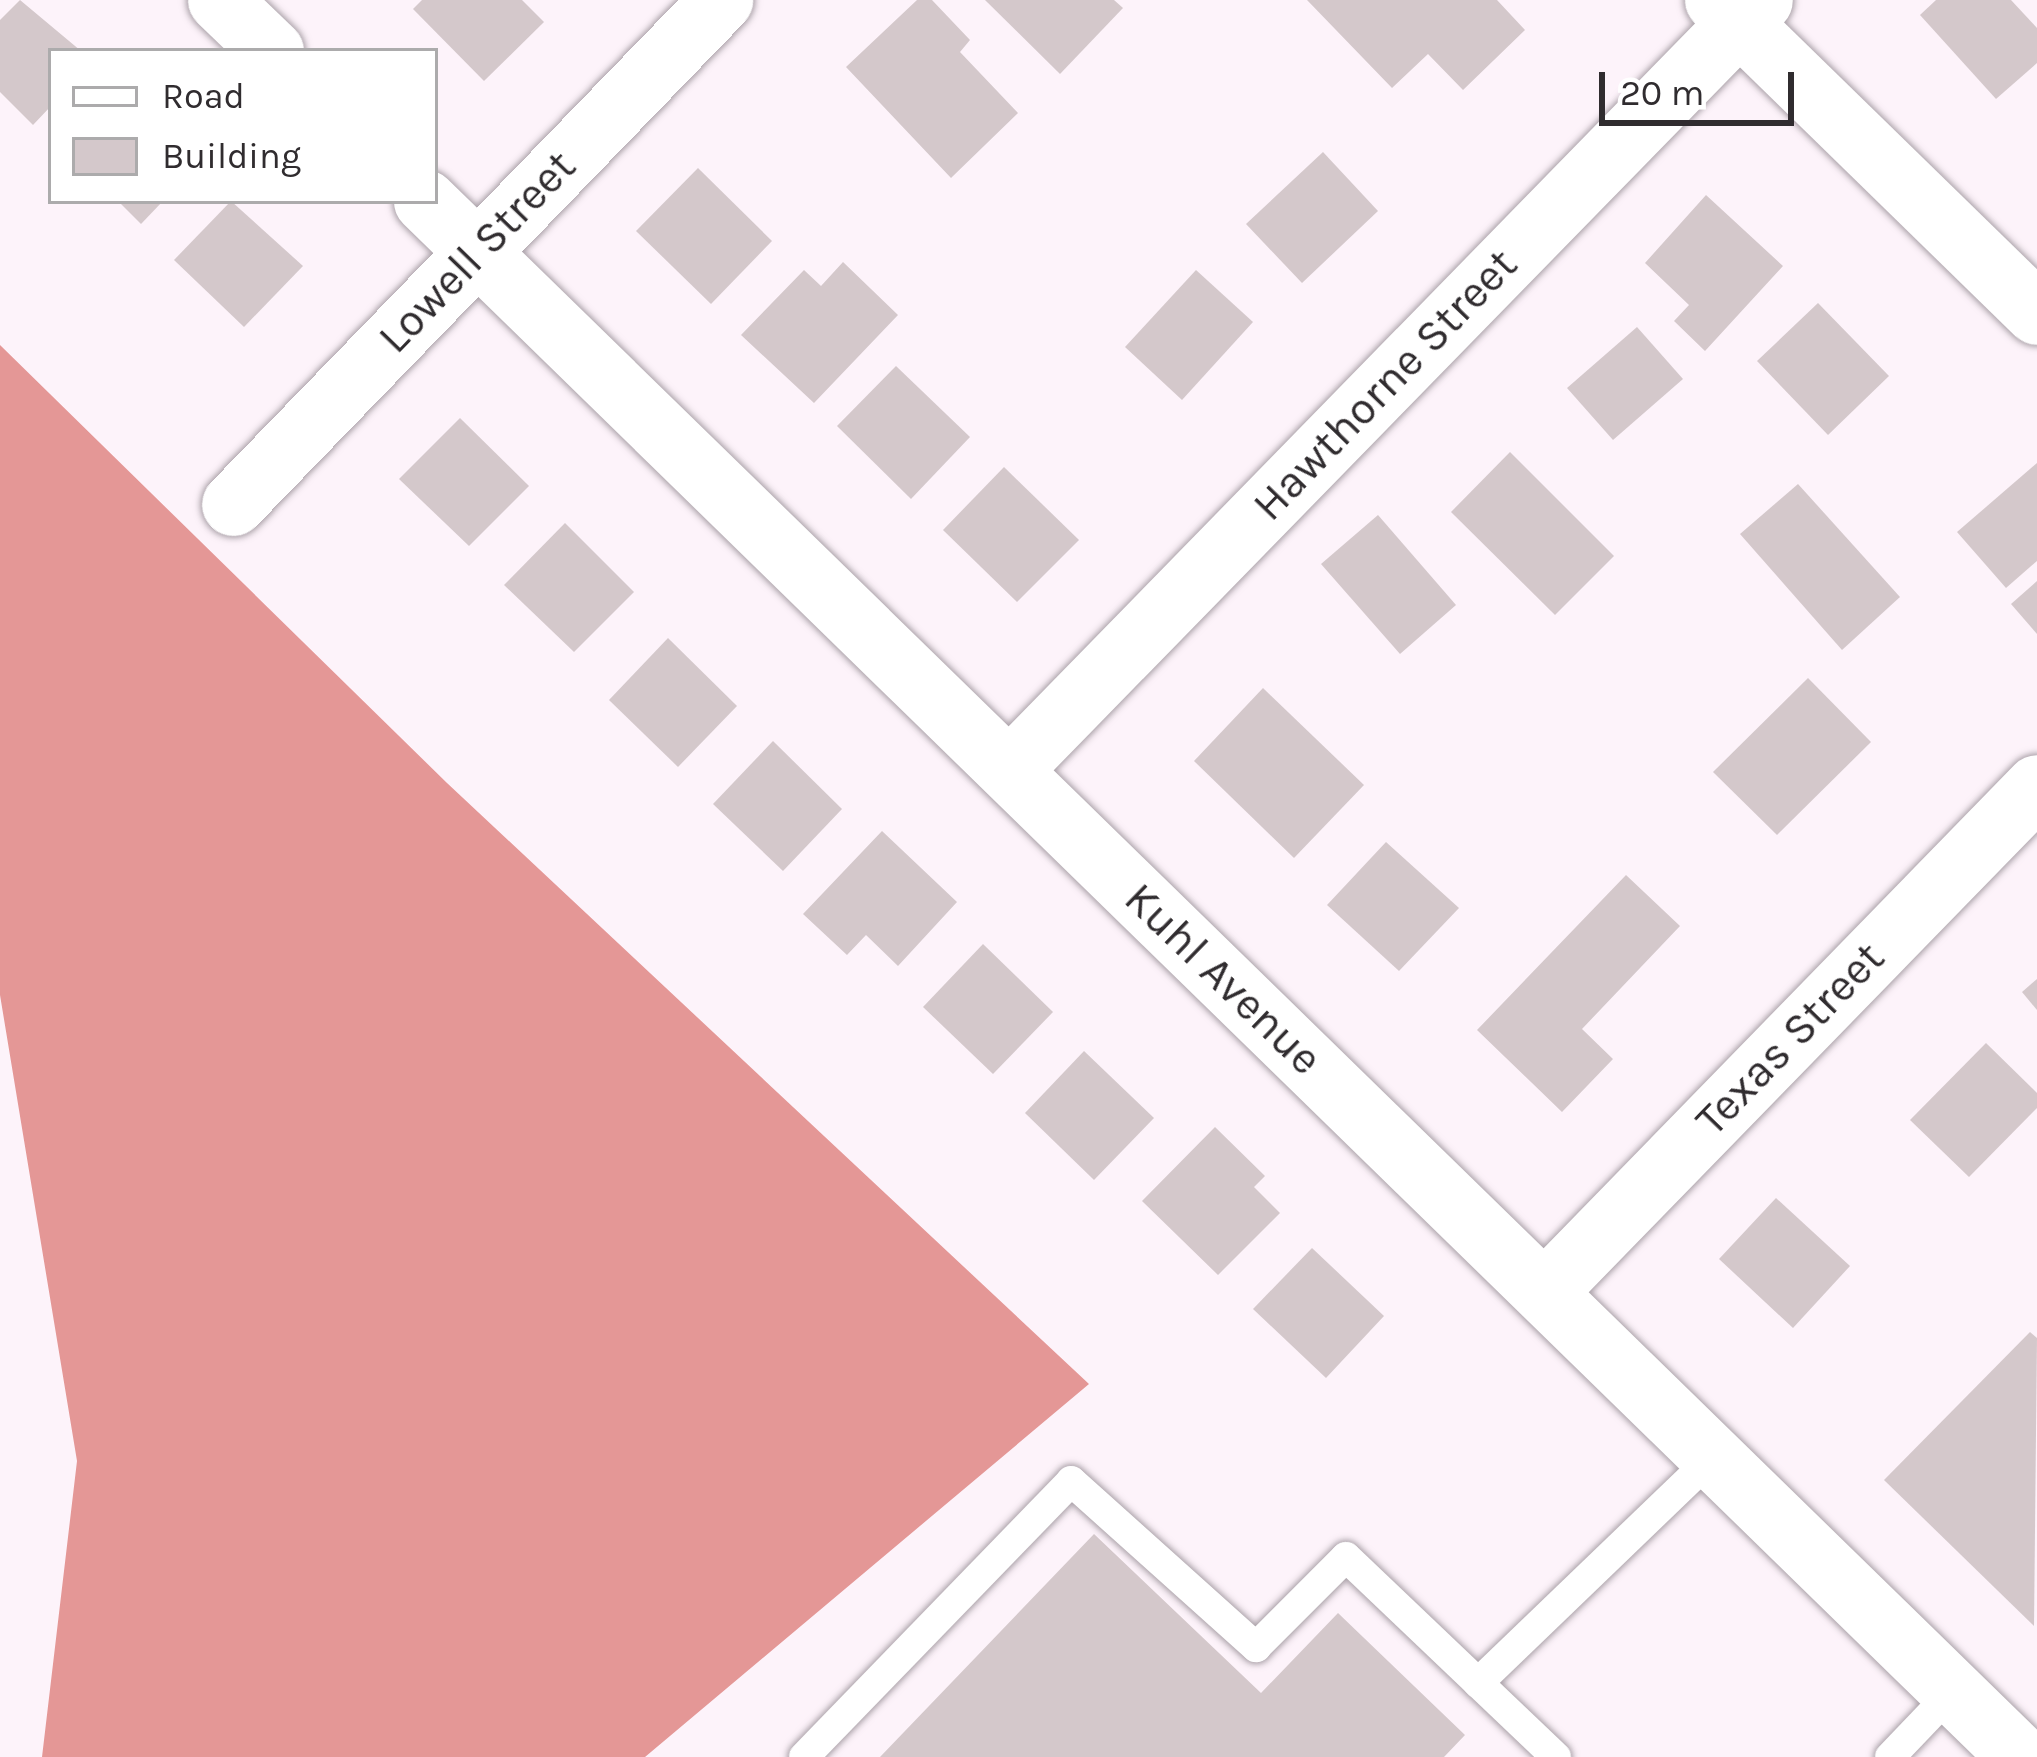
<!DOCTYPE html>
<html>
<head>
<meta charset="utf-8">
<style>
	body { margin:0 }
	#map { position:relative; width:2037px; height:1757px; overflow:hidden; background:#fdf3fa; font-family:Karla,sans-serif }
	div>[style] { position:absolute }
	.forest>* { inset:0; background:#e49796 }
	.building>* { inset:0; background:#d4c8cb }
	.roads { filter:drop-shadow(0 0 3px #aca3aa) drop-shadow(0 0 3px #aca3aa) }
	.lane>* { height:30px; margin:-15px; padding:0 15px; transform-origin:15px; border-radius:15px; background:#fff }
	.street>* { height:63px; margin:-31.5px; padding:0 31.5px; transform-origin:31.5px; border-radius:31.5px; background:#fff }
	span { translate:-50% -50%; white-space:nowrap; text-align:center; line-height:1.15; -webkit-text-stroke:9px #fff; paint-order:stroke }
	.street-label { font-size:45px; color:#302c2f }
	.legend { position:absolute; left:48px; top:48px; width:390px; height:156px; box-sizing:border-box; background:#fff; border:3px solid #acabac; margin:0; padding:15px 21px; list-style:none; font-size:36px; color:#302c2f }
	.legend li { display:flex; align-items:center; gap:24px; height:60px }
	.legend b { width:60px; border:3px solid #acabac }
	.scale { position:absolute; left:1599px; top:72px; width:195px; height:54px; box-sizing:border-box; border:6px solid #302c2f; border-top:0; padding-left:15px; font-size:36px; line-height:42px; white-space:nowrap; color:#302c2f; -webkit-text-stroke:9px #fff; paint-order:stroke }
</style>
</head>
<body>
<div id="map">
	<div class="forest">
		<div style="clip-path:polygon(0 345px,447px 783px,1089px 1384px,645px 1757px,42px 1757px,77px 1461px,0 995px)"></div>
	</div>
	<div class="building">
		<div style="clip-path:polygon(20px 0,81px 51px,51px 51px,51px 106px,33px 125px,0 92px,0 20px)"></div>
		<div style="clip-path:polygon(422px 0,522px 0,544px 22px,484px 81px,413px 9px)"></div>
		<div style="clip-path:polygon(917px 0,932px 0,970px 40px,960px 52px,1018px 113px,951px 178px,846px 67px)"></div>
		<div style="clip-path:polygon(985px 0,1114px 0,1123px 8px,1060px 74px)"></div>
		<div style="clip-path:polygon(1307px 0,1497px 0,1525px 30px,1463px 90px,1428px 54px,1392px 88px)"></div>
		<div style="clip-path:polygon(1936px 0,2011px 0,2037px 28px,2037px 63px,1996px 99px,1920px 15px)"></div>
		<div style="clip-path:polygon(1323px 152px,1378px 211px,1302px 283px,1246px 224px)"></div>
		<div style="clip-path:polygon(698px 168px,772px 241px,711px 304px,636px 231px)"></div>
		<div style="clip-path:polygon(1706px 195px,1783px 266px,1705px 351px,1674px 321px,1689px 305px,1645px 263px)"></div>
		<div style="clip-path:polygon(118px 201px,163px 201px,141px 224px)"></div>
		<div style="clip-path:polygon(231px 201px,303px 266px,244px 327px,174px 260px)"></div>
		<div style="clip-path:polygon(843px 262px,898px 315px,814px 403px,741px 335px,804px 270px,821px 286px)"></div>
		<div style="clip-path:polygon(1196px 270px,1253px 322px,1182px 400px,1125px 347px)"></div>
		<div style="clip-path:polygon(1818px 303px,1889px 376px,1828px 435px,1757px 361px)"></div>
		<div style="clip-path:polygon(1637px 327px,1683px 379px,1613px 440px,1567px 388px)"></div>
		<div style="clip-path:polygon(896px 366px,970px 437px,911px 499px,837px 426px)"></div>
		<div style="clip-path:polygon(460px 418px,529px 486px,469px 546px,399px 479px)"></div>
		<div style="clip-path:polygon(1510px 452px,1614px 556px,1555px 615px,1451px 512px)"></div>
		<div style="clip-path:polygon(2037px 463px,2037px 561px,2006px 588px,1957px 532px)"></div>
		<div style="clip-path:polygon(1004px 467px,1079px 540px,1017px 602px,943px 530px)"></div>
		<div style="clip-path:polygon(1798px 484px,1900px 597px,1842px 650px,1740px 534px)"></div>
		<div style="clip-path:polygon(1378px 515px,1456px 605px,1400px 654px,1321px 564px)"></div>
		<div style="clip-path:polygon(565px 523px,634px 592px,574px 652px,504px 585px)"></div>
		<div style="clip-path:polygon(2037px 581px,2037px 634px,2011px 604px)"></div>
		<div style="clip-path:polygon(668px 638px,737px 706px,678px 767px,609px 700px)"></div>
		<div style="clip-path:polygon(1808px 678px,1871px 742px,1777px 835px,1713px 772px)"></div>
		<div style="clip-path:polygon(1263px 688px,1364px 785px,1294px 858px,1194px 761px)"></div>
		<div style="clip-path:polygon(773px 741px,842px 809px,783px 871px,713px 804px)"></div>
		<div style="clip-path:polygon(882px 831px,957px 902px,898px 966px,866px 935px,847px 955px,803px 914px)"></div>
		<div style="clip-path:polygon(1386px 842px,1459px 908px,1399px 971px,1327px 905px)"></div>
		<div style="clip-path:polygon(1626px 875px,1680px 926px,1582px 1029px,1613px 1059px,1562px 1112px,1477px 1030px)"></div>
		<div style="clip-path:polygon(983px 944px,1053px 1012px,993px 1074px,923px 1007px)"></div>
		<div style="clip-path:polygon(2037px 979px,2037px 1010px,2022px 992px)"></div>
		<div style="clip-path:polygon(1986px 1043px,2037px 1093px,2037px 1108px,1969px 1177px,1910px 1120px)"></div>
		<div style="clip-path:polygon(1084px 1051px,1154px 1118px,1094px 1180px,1025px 1113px)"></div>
		<div style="clip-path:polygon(1215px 1127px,1265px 1176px,1254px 1187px,1280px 1213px,1218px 1275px,1142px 1201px)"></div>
		<div style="clip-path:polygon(1776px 1198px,1850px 1266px,1793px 1328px,1719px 1259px)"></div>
		<div style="clip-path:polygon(1312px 1248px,1384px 1316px,1326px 1378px,1253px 1309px)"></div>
		<div style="clip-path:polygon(2030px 1332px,2037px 1338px,2034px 1626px,1884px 1480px)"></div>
		<div style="clip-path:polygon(1094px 1534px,1261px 1693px,1338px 1613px,1465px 1735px,1444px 1757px,880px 1757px)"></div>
	</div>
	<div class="roads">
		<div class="lane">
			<div style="left:1478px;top:1683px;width:329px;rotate:-43.9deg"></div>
			<div style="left:804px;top:1757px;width:384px;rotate:-45.9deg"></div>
			<div style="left:1071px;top:1481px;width:249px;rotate:41.9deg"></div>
			<div style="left:1256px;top:1647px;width:127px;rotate:-45deg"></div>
			<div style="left:1346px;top:1557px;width:290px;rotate:43.6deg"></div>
			<div style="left:1890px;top:1757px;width:91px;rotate:-46.3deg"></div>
		</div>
		<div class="street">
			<div style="left:219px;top:0;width:74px;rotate:43.9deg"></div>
			<div style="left:1716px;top:0;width:448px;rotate:44.3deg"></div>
			<div style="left:425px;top:201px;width:2228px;rotate:44.29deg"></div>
			<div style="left:233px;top:504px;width:702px;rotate:-45.92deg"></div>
			<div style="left:1009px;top:770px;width:1076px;rotate:-45.68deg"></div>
			<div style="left:1544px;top:1292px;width:706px;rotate:-45.75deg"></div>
		</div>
	</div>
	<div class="street-label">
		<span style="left:477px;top:252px;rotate:-46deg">Lowell Street</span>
		<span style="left:1385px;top:385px;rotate:-46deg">Hawthorne Street</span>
		<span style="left:1223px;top:979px;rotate:44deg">Kuhl Avenue</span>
		<span style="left:1790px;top:1039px;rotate:-46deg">Texas Street</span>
	</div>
	<ul class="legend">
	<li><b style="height:15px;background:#fff"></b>Road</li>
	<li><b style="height:33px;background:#d4c8cb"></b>Building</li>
	</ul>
	<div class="scale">20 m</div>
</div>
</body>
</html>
